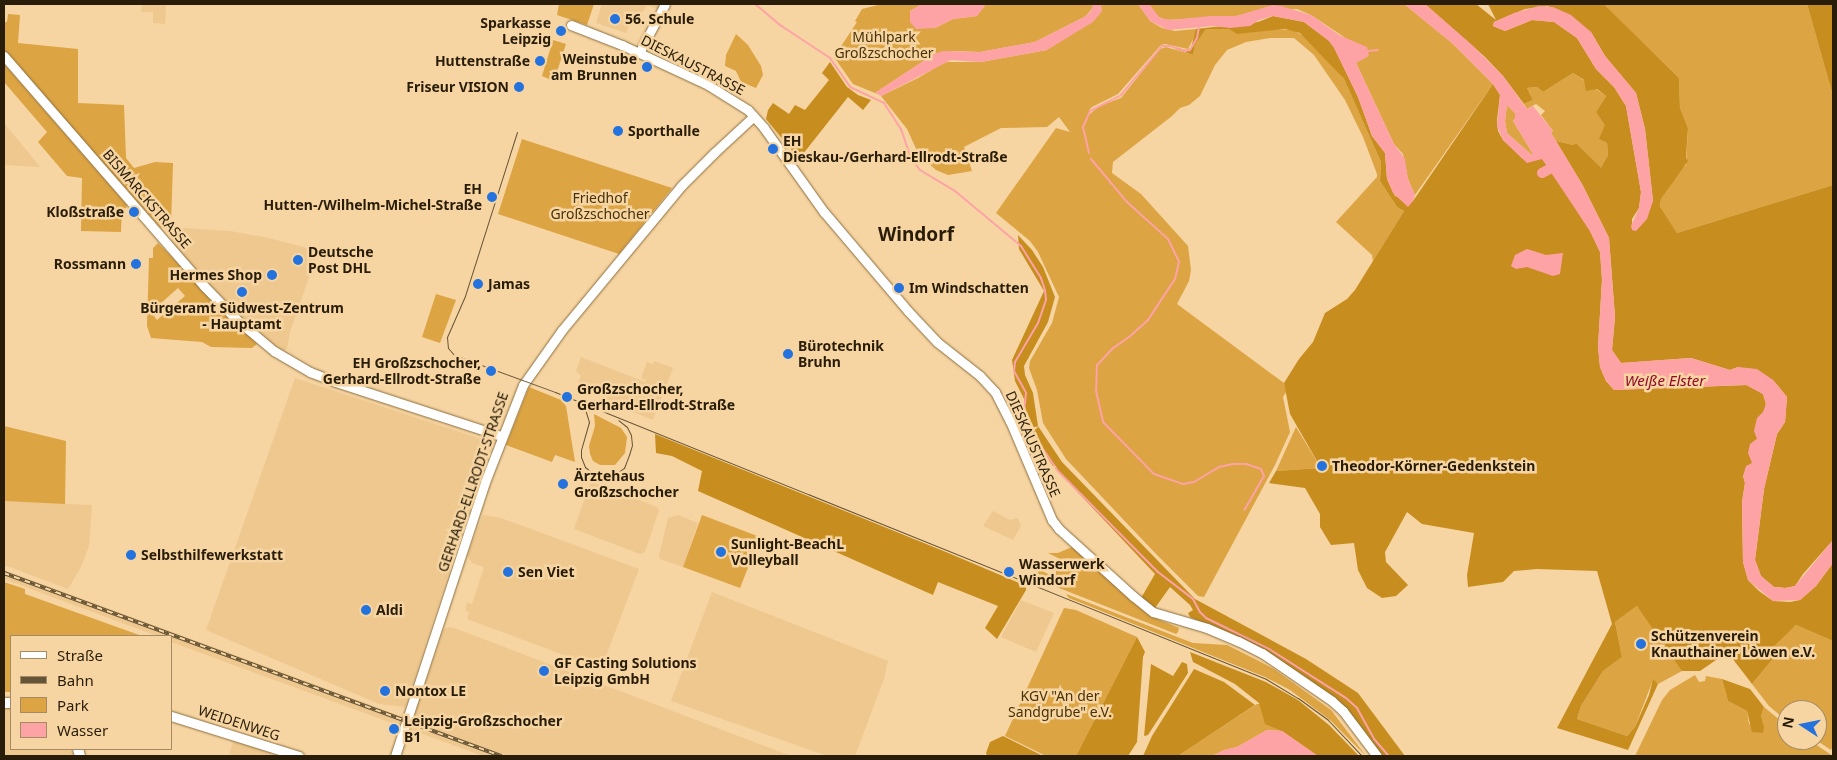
<!DOCTYPE html>
<html>
<head>
<meta charset="utf-8">
<style>
	body { margin:0 }
	#map { position:relative; width:1837px; height:760px; overflow:hidden; background:#f6d5a2; font-family:"Noto Sans",sans-serif }
	div>[style] { position:absolute }
	.built>* { inset:0; background:#eec88e }
	.green>* { inset:0; background:#dca443 }
	.forest>* { inset:0; background:#c78d1f }
	.water>* { inset:0; background:#fda3a6 }
	.stream>* { height:2px; margin:-1px; padding:0 1px; transform-origin:1px; border-radius:1px; background:#fda3a6 }
	.river>* { height:10px; margin:-5px; padding:0 5px; transform-origin:5px; border-radius:5px; background:#fda3a6 }
	.roads { filter:drop-shadow(0 0 1px #8c6e3e) drop-shadow(0 0 1px #8c6e3e) }
	.secondary>* { height:9px; margin:-4.5px; padding:0 4.5px; transform-origin:4.5px; border-radius:4.5px; background:#fff }
	.primary>* { height:10px; margin:-5px; padding:0 5px; transform-origin:5px; border-radius:5px; background:#fff }
	.tram>* { height:1px; margin:-0.5px; padding:0 0.5px; transform-origin:0.5px; border-radius:0.5px; background:#665436 }
	.rail>* { height:4px; margin-top:-2px; transform-origin:0; background:repeating-linear-gradient(90deg,#f6d5a2 0 5.5px,#665436 0 11px); box-sizing:border-box; border-block:1px solid #665436 }
	.dots>* { width:14px; height:14px; translate:-50% -50%; box-sizing:border-box; border:2px solid #f6d5a2; border-radius:50% }
	span { translate:-50% -50%; white-space:nowrap; text-align:center; line-height:1.15; -webkit-text-stroke:5px #f6d5a2; paint-order:stroke }
	.poi-label { font-size:14px; color:#291d09; font-weight:700 }
	.left { translate:0 -50%; text-align:left }
	.right { translate:-100% -50%; text-align:right }
	.park-label { font-size:14px; color:#483105 }
	.street-label { font-size:14px; color:#291d09 }
	.water-label { font-size:15px; color:#92082a; font-style:italic }
	.district-label { font-size:19px; color:#291d09; font-weight:700 }
	.frame { position:absolute; inset:0; border:5px solid #291d09; pointer-events:none }
	.legend { position:absolute; left:10px; top:635px; width:162px; height:115px; box-sizing:border-box; background:#f6d5a2; border:1px solid #a48b65; margin:0; padding:6px 9px; list-style:none; font-size:15px; color:#291d09 }
	.legend li { display:flex; align-items:center; gap:10px; height:25px }
	.legend b { width:25px; border:1px solid #a48b65 }
	.north { position:absolute; left:1777px; top:700px; width:50px; height:50px; box-sizing:border-box; background:#f6d5a2; border:1px solid #a48b65; border-radius:50%; rotate:281deg; font-size:14px; font-weight:700; line-height:20px; text-align:center; color:#291d09 }
	.north::after { content:''; display:block; margin:auto; width:18px; height:22px; background:#2372dd; clip-path:polygon(50% 0,100% 100%,50% 72%,0 100%) }
</style>
</head>
<body>
<div id="map">
	<div class="built">
		<div style="clip-path:polygon(142px 4px,166px 4px,165px 24px,153px 23px,153px 12px,141px 12px)"></div>
		<div style="clip-path:polygon(602px 4px,660px 4px,658px 9px,647px 5px,641px 15px,637px 14px,635px 19px,632px 19px,626px 33px,596px 23px)"></div>
		<div style="clip-path:polygon(4px 123px,28px 152px,40px 167px,4px 165px)"></div>
		<div style="clip-path:polygon(184px 228px,230px 231px,269px 238px,318px 251px,290px 332px,287px 349px,283px 351px,259px 334px,206px 283px,171px 241px,174px 235px)"></div>
		<div style="clip-path:polygon(581px 357px,645px 382px,646px 380px,641px 378px,647px 362px,653px 364px,654px 361px,673px 368px,653px 420px,600px 399px,601px 396px,577px 386px,581px 376px,576px 371px)"></div>
		<div style="clip-path:polygon(295px 378px,491px 442px,405px 707px,379px 704px,206px 630px)"></div>
		<div style="clip-path:polygon(591px 481px,657px 507px,659px 510px,645px 552px,640px 554px,574px 529px)"></div>
		<div style="clip-path:polygon(4px 501px,92px 505px,89px 546px,81px 567px,68px 589px,4px 565px)"></div>
		<div style="clip-path:polygon(993px 511px,1010px 520px,1018px 518px,1021px 526px,1013px 540px,983px 526px)"></div>
		<div style="clip-path:polygon(483px 515px,501px 518px,639px 569px,601px 669px,467px 619px,469px 612px,465px 610px,467px 603px,472px 604px,484px 567px,472px 563px,467px 555px)"></div>
		<div style="clip-path:polygon(678px 515px,698px 523px,683px 567px,660px 559px,659px 556px,668px 518px)"></div>
		<div style="clip-path:polygon(4px 570px,403px 717px,400px 726px,171px 642px,171px 636px,157px 636px,4px 579px)"></div>
		<div style="clip-path:polygon(712px 592px,888px 661px,884px 679px,855px 756px,827px 756px,671px 701px)"></div>
		<div style="clip-path:polygon(1021px 600px,1054px 613px,1036px 652px,1001px 637px)"></div>
		<div style="clip-path:polygon(449px 627px,457px 629px,791px 756px,483px 756px,409px 729px,444px 629px)"></div>
		<div style="clip-path:polygon(4px 706px,11px 708px,11px 749px,71px 749px,74px 756px,4px 756px)"></div>
		<div style="clip-path:polygon(234px 738px,273px 751px,270px 756px,229px 756px)"></div>
	</div>
	<div class="green">
		<div style="clip-path:polygon(559px 4px,594px 4px,587px 25px,557px 15px)"></div>
		<div style="clip-path:polygon(882px 4px,922px 4px,910px 11px,935px 28px,953px 19px,977px 16px,984px 4px,1093px 4px,1094px 6px,1086px 16px,1035px 42px,980px 52px,955px 51px,934px 54px,875px 93px,853px 84px,834px 57px,857px 22px,855px 21px,862px 9px)"></div>
		<div style="clip-path:polygon(1101px 4px,1138px 4px,1150px 21px,1162px 28px,1175px 31px,1196px 29px,1196px 34px,1188px 49px,1165px 44px,1161px 45px,1118px 94px,1092px 107px,1089px 110px,1090px 114px,1099px 106px,1121px 98px,1160px 49px,1166px 47px,1193px 55px,1195px 45px,1206px 29px,1229px 29px,1246px 33px,1270px 29px,1293px 30px,1306px 37px,1344px 79px,1381px 162px,1380px 181px,1397px 207px,1404px 211px,1373px 261px,1372px 255px,1336px 222px,1377px 177px,1377px 174px,1363px 137px,1345px 100px,1314px 55px,1294px 38px,1270px 38px,1246px 42px,1227px 50px,1215px 65px,1200px 96px,1189px 105px,1180px 108px,1172px 116px,1113px 162px,1112px 173px,1141px 194px,1188px 246px,1191px 270px,1189px 281px,1177px 304px,1284px 383px,1286px 392px,1283px 397px,1290px 432px,1275px 465px,1204px 597px,1198px 596px,1156px 554px,1066px 459px,1043px 423px,1037px 390px,1029px 368px,1030px 361px,1052px 323px,1059px 297px,1038px 252px,1030px 241px,996px 213px,1056px 128px,1070px 132px,1059px 117px,1047px 127px,1001px 128px,964px 147px,972px 171px,948px 175px,936px 170px,919px 155px,907px 129px,881px 96px,918px 78px,945px 62px,981px 62px,1047px 50px,1099px 15px)"></div>
		<div style="clip-path:polygon(1149px 4px,1404px 4px,1452px 43px,1493px 84px,1415px 195px,1408px 179px,1403px 154px,1394px 144px,1344px 37px,1311px 15px,1297px 9px,1254px 12px,1236px 16px,1165px 20px,1157px 16px)"></div>
		<div style="clip-path:polygon(1604px 4px,1807px 4px,1833px 96px,1833px 185px,1677px 233px,1660px 208px,1661px 199px,1682px 168px,1686px 165px,1688px 128px,1680px 108px,1679px 78px)"></div>
		<div style="clip-path:polygon(8px 14px,20px 15px,18px 43px,78px 49px,78px 103px,124px 105px,126px 158px,134px 168px,155px 162px,173px 163px,171px 224px,161px 228px,4px 52px,4px 22px,7px 22px)"></div>
		<div style="clip-path:polygon(736px 34px,748px 45px,761px 66px,763px 75px,756px 88px,741px 82px,736px 71px,725px 66px,726px 55px)"></div>
		<div style="clip-path:polygon(553px 40px,566px 44px,554px 81px,542px 76px)"></div>
		<div style="clip-path:polygon(4px 64px,127px 205px,126px 208px,122px 209px,121px 232px,81px 231px,82px 178px,67px 176px,38px 142px,47px 132px,4px 82px)"></div>
		<div style="clip-path:polygon(1573px 73px,1606px 96px,1596px 112px,1606px 125px,1600px 139px,1607px 143px,1608px 155px,1601px 169px,1576px 143px,1573px 145px,1556px 141px,1551px 133px,1553px 131px,1541px 115px,1545px 111px,1536px 104px,1527px 109px,1524px 104px,1533px 100px,1527px 88px,1537px 87px,1543px 92px)"></div>
		<div style="clip-path:polygon(1507px 105px,1515px 113px,1515px 118px,1513px 121px,1533px 154px,1532px 155px,1507px 133px,1505px 121px)"></div>
		<div style="clip-path:polygon(522px 139px,672px 188px,619px 254px,498px 214px)"></div>
		<div style="clip-path:polygon(evenodd,158px 243px,257px 344px,252px 348px,211px 347px,202px 342px,151px 338px,147px 326px,149px 258px,153px 258px,153px 248px,158px 243px,178px 288px,185px 296px,157px 320px,151px 312px,178px 288px)"></div>
		<div style="clip-path:polygon(436px 294px,456px 300px,440px 343px,422px 337px)"></div>
		<div style="clip-path:polygon(529px 387px,561px 400px,566px 406px,575px 462px,555px 455px,552px 462px,506px 445px)"></div>
		<div style="clip-path:polygon(594px 414px,621px 428px,627px 437px,625px 453px,615px 465px,600px 465px,593px 461px,590px 454px,589px 446px,595px 426px)"></div>
		<div style="clip-path:polygon(4px 426px,66px 441px,65px 504px,4px 501px)"></div>
		<div style="clip-path:polygon(1296px 427px,1321px 468px,1276px 471px)"></div>
		<div style="clip-path:polygon(702px 515px,760px 537px,740px 588px,683px 567px)"></div>
		<div style="clip-path:polygon(1072px 547px,1140px 608px,1150px 616px,1179px 628px,1178px 632px,1176px 634px,1049px 584px,1038px 573px,1039px 569px,1053px 577px,1062px 560px,1048px 553px,1058px 553px)"></div>
		<div style="clip-path:polygon(4px 582px,25px 589px,25px 594px,142px 636px,11px 636px,11px 692px,4px 692px)"></div>
		<div style="clip-path:polygon(1066px 594px,1193px 643px,1227px 645px,1255px 659px,1274px 669px,1331px 710px,1366px 756px,1330px 720px,1290px 690px,1265px 677px,1069px 598px)"></div>
		<div style="clip-path:polygon(1637px 606px,1699px 671px,1682px 671px,1658px 684px,1653px 680px,1635px 727px,1627px 736px,1577px 719px,1581px 706px,1603px 671px,1622px 657px,1615px 622px)"></div>
		<div style="clip-path:polygon(1064px 608px,1076px 610px,1137px 637px,1076px 756px,1046px 756px,1005px 736px)"></div>
		<div style="clip-path:polygon(1796px 625px,1833px 641px,1833px 746px,1831px 750px,1816px 740px,1817px 710px,1787px 710px,1787px 721px,1769px 706px,1752px 684px,1776px 655px,1771px 648px)"></div>
		<div style="clip-path:polygon(1695px 675px,1699px 682px,1705px 681px,1706px 676px,1722px 679px,1728px 701px,1747px 711px,1749px 724px,1764px 726px,1761px 716px,1764px 707px,1787px 726px,1787px 740px,1809px 740px,1833px 756px,1635px 756px,1662px 700px,1670px 690px)"></div>
		<div style="clip-path:polygon(1271px 703px,1318px 756px,1283px 731px,1267px 730px,1237px 747px,1224px 750px,1212px 756px,1178px 756px,1257px 704px)"></div>
	</div>
	<div class="forest">
		<div style="clip-path:polygon(evenodd,1425px 4px,1476px 4px,1496px 20px,1488px 4px,1604px 4px,1679px 78px,1680px 108px,1688px 128px,1686px 158px,1688px 161px,1661px 199px,1660px 207px,1677px 233px,1833px 185px,1833px 540px,1803px 574px,1795px 586px,1785px 588px,1774px 587px,1761px 576px,1755px 560px,1764px 489px,1777px 434px,1785px 422px,1787px 397px,1773px 380px,1738px 367px,1730px 370px,1691px 358px,1621px 363px,1612px 350px,1615px 317px,1609px 238px,1582px 184px,1556px 141px,1573px 145px,1576px 143px,1601px 168px,1608px 155px,1607px 143px,1599px 139px,1605px 125px,1596px 112px,1606px 96px,1597px 89px,1586px 91px,1584px 80px,1573px 73px,1543px 92px,1537px 87px,1527px 88px,1533px 100px,1524px 104px,1503px 76px,1485px 57px,1425px 4px,1548px 6px,1591px 32px,1605px 56px,1636px 93px,1645px 129px,1653px 201px,1632px 230px,1632px 219px,1639px 208px,1641px 192px,1626px 106px,1614px 87px,1596px 69px,1577px 38px,1554px 22px,1532px 20px,1505px 31px,1493px 26px,1494px 22px,1525px 9px,1548px 6px)"></div>
		<div style="clip-path:polygon(1807px 4px,1833px 4px,1833px 96px)"></div>
		<div style="clip-path:polygon(1273px 16px,1304px 22px,1332px 43px,1358px 97px,1372px 136px,1385px 153px,1387px 179px,1395px 196px,1413px 201px,1493px 84px,1500px 95px,1497px 120px,1498px 131px,1503px 140px,1523px 159px,1542px 159px,1547px 164px,1590px 231px,1600px 252px,1602px 280px,1598px 347px,1600px 367px,1606px 381px,1614px 390px,1747px 385px,1763px 394px,1766px 404px,1757px 439px,1753px 442px,1752px 463px,1743px 476px,1745px 483px,1742px 502px,1743px 562px,1748px 580px,1759px 591px,1773px 601px,1790px 602px,1800px 600px,1816px 586px,1833px 563px,1833px 641px,1796px 625px,1772px 648px,1776px 655px,1752px 684px,1729px 654px,1719px 658px,1700px 671px,1682px 671px,1637px 606px,1615px 622px,1622px 657px,1603px 671px,1581px 706px,1577px 719px,1627px 736px,1635px 727px,1649px 695px,1653px 679px,1658px 684px,1628px 750px,1557px 728px,1612px 624px,1597px 571px,1537px 569px,1514px 571px,1503px 582px,1468px 587px,1467px 575px,1474px 533px,1422px 524px,1407px 512px,1385px 552px,1386px 562px,1408px 585px,1396px 596px,1382px 598px,1367px 588px,1358px 570px,1354px 543px,1331px 545px,1320px 527px,1320px 514px,1305px 488px,1269px 483px,1276px 471px,1321px 468px,1290px 414px,1284px 383px,1299px 359px,1313px 342px,1325px 313px,1347px 299px,1355px 290px,1404px 211px,1397px 207px,1380px 181px,1381px 162px,1344px 79px,1300px 33px,1285px 29px,1237px 34px,1229px 29px,1206px 29px,1195px 45px,1193px 55px,1175px 49px,1175px 47px,1186px 50px,1191px 48px,1196px 29px,1258px 22px)"></div>
		<div style="clip-path:polygon(830px 62px,847px 87px,858px 95px,871px 100px,863px 110px,848px 97px,799px 159px,766px 119px,768px 110px,773px 103px,789px 114px,795px 105px,805px 110px,829px 80px,822px 73px)"></div>
		<div style="clip-path:polygon(1018px 235px,1032px 250px,1043px 267px,1055px 297px,1048px 322px,1024px 366px,1025px 375px,1033px 393px,1038px 426px,1062px 462px,1195px 599px,1306px 659px,1358px 693px,1405px 756px,1382px 756px,1346px 709px,1265px 650px,1190px 617px,1188px 613px,1193px 610px,1190px 605px,1170px 587px,1155px 608px,1141px 598px,1155px 574px,1053px 466px,1027px 427px,1024px 399px,1015px 381px,1012px 360px,1044px 291px,1019px 249px)"></div>
		<div style="clip-path:polygon(655px 434px,946px 552px,1026px 586px,1026px 590px,997px 639px,985px 628px,998px 606px,938px 582px,933px 595px,698px 491px,702px 471px,672px 456px,656px 453px)"></div>
		<div style="clip-path:polygon(1137px 637px,1145px 652px,1143px 657px,1137px 742px,1128px 756px,1076px 756px)"></div>
		<div style="clip-path:polygon(1190px 652px,1266px 682px,1298px 700px,1329px 725px,1359px 756px,1318px 756px,1282px 731px,1265px 724px,1259px 703px,1235px 684px,1193px 662px)"></div>
		<div style="clip-path:polygon(1182px 662px,1187px 664px,1188px 673px,1148px 735px,1144px 736px,1151px 664px,1173px 676px)"></div>
		<div style="clip-path:polygon(1194px 669px,1224px 682px,1255px 705px,1178px 756px,1143px 756px,1152px 736px)"></div>
		<div style="clip-path:polygon(1722px 679px,1750px 689px,1764px 707px,1761px 716px,1764px 726px,1763px 733px,1752px 732px,1747px 711px,1728px 701px)"></div>
		<div style="clip-path:polygon(1003px 736px,1043px 756px,987px 756px,986px 753px,990px 742px)"></div>
	</div>
	<div class="water">
		<div style="clip-path:polygon(922px 4px,984px 4px,985px 6px,977px 16px,953px 19px,935px 28px,916px 29px,910px 22px,910px 11px)"></div>
		<div style="clip-path:polygon(1093px 4px,1101px 4px,1102px 11px,1093px 22px,1047px 50px,981px 62px,951px 60px,881px 96px,875px 93px,934px 54px,943px 51px,980px 52px,1035px 42px,1086px 16px,1091px 11px)"></div>
		<div style="clip-path:polygon(1138px 4px,1149px 4px,1160px 18px,1171px 20px,1211px 16px,1236px 16px,1273px 5px,1281px 6px,1311px 15px,1339px 35px,1367px 47px,1369px 56px,1356px 63px,1394px 144px,1405px 159px,1408px 179px,1415px 195px,1413px 201px,1408px 207px,1393px 193px,1387px 179px,1385px 153px,1372px 136px,1358px 97px,1334px 48px,1328px 40px,1304px 22px,1273px 16px,1259px 20px,1250px 26px,1230px 28px,1213px 26px,1168px 30px,1150px 21px)"></div>
		<div style="clip-path:polygon(evenodd,1404px 4px,1425px 4px,1472px 45px,1503px 76px,1527px 109px,1533px 106px,1553px 131px,1551px 133px,1582px 184px,1609px 238px,1615px 317px,1612px 350px,1621px 363px,1691px 358px,1730px 370px,1738px 367px,1757px 369px,1773px 380px,1787px 397px,1785px 422px,1777px 434px,1764px 489px,1755px 560px,1761px 576px,1774px 587px,1785px 588px,1795px 586px,1833px 540px,1833px 563px,1816px 586px,1800px 600px,1773px 601px,1748px 580px,1743px 562px,1742px 502px,1745px 483px,1743px 476px,1746px 466px,1752px 463px,1748px 453px,1750px 444px,1757px 439px,1754px 431px,1757px 418px,1763px 412px,1766px 404px,1763px 394px,1746px 385px,1614px 390px,1606px 381px,1600px 367px,1598px 347px,1602px 280px,1600px 252px,1590px 231px,1542px 159px,1527px 163px,1503px 140px,1497px 126px,1500px 95px,1493px 84px,1452px 43px,1404px 4px,1507px 105px,1515px 113px,1515px 118px,1513px 121px,1533px 154px,1532px 155px,1507px 133px,1505px 121px,1507px 105px)"></div>
		<div style="clip-path:polygon(1539px 6px,1553px 7px,1571px 15px,1591px 32px,1605px 56px,1636px 93px,1645px 129px,1653px 201px,1647px 219px,1636px 231px,1632px 230px,1631px 226px,1639px 208px,1641px 192px,1626px 106px,1614px 87px,1596px 69px,1577px 38px,1554px 22px,1532px 20px,1505px 31px,1493px 26px,1494px 22px,1514px 13px)"></div>
		<div style="clip-path:polygon(1527px 249px,1546px 255px,1563px 253px,1560px 274px,1553px 276px,1527px 267px,1516px 269px,1511px 266px,1515px 255px)"></div>
		<div style="clip-path:polygon(1267px 730px,1282px 731px,1318px 756px,1212px 756px,1224px 750px,1237px 747px)"></div>
	</div>
	<div class="stream">
		<div style="left:755px;top:4px;width:33px;rotate:40deg"></div>
		<div style="left:780px;top:25px;width:60px;rotate:33.4deg"></div>
		<div style="left:830px;top:58px;width:35px;rotate:55deg"></div>
		<div style="left:850px;top:87px;width:38px;rotate:25deg"></div>
		<div style="left:884px;top:103px;width:31px;rotate:57deg"></div>
		<div style="left:901px;top:129px;width:31px;rotate:71deg"></div>
		<div style="left:911px;top:158px;width:15px;rotate:53deg"></div>
		<div style="left:920px;top:170px;width:41px;rotate:31deg"></div>
		<div style="left:955px;top:191px;width:86px;rotate:39.8deg"></div>
		<div style="left:1021px;top:246px;width:38px;rotate:58deg"></div>
		<div style="left:1041px;top:278px;width:13px;rotate:72deg"></div>
		<div style="left:1045px;top:290px;width:10px;rotate:84deg"></div>
		<div style="left:1046px;top:300px;width:24px;rotate:109deg"></div>
		<div style="left:1038px;top:323px;width:45px;rotate:120.5deg"></div>
		<div style="left:1015px;top:362px;width:9px;rotate:96deg"></div>
		<div style="left:1014px;top:371px;width:25px;rotate:61deg"></div>
		<div style="left:1026px;top:393px;width:20px;rotate:96deg"></div>
		<div style="left:1024px;top:413px;width:18px;rotate:71deg"></div>
		<div style="left:1030px;top:430px;width:50px;rotate:55.7deg"></div>
		<div style="left:1058px;top:471px;width:142px;rotate:45.3deg"></div>
		<div style="left:1158px;top:572px;width:44px;rotate:37.6deg"></div>
		<div style="left:1193px;top:599px;width:15px;rotate:62deg"></div>
		<div style="left:1200px;top:612px;width:8px;rotate:45deg"></div>
		<div style="left:1206px;top:618px;width:70px;rotate:26.2deg"></div>
		<div style="left:1269px;top:649px;width:91px;rotate:32.5deg"></div>
		<div style="left:1346px;top:698px;width:15px;rotate:42deg"></div>
		<div style="left:1357px;top:708px;width:35px;rotate:61deg"></div>
		<div style="left:1374px;top:739px;width:23px;rotate:49deg"></div>
		<div style="left:1368px;top:51px;width:10px;rotate:-6deg"></div>
		<div style="left:1089px;top:153px;width:27px;rotate:-103deg"></div>
		<div style="left:1083px;top:127px;width:17px;rotate:-66deg"></div>
		<div style="left:1090px;top:111px;width:35px;rotate:-27deg"></div>
		<div style="left:1121px;top:95px;width:64px;rotate:-50.1deg"></div>
		<div style="left:1162px;top:46px;width:8px"></div>
		<div style="left:1170px;top:46px;width:16px;rotate:18deg"></div>
		<div style="left:1185px;top:51px;width:5px;rotate:-11deg"></div>
		<div style="left:1190px;top:50px;width:14px;rotate:-60deg"></div>
		<div style="left:1197px;top:38px;width:11px;rotate:-80deg"></div>
		<div style="left:1091px;top:159px;width:56px;rotate:50.1deg"></div>
		<div style="left:1127px;top:202px;width:55px;rotate:42.1deg"></div>
		<div style="left:1168px;top:239px;width:25px;rotate:64deg"></div>
		<div style="left:1179px;top:262px;width:17px;rotate:103deg"></div>
		<div style="left:1175px;top:279px;width:49px;rotate:123.4deg"></div>
		<div style="left:1148px;top:320px;width:25px;rotate:138deg"></div>
		<div style="left:1129px;top:337px;width:19px;rotate:145deg"></div>
		<div style="left:1113px;top:348px;width:23px;rotate:133deg"></div>
		<div style="left:1097px;top:365px;width:26px;rotate:92deg"></div>
		<div style="left:1096px;top:391px;width:32px;rotate:77deg"></div>
		<div style="left:1103px;top:422px;width:73px;rotate:45.6deg"></div>
		<div style="left:1154px;top:474px;width:31px;rotate:19deg"></div>
		<div style="left:1183px;top:484px;width:11px;rotate:-10deg"></div>
		<div style="left:1194px;top:482px;width:29px;rotate:-31deg"></div>
		<div style="left:1219px;top:467px;width:14px;rotate:-12deg"></div>
		<div style="left:1233px;top:464px;width:13px"></div>
		<div style="left:1246px;top:464px;width:16px;rotate:18deg"></div>
		<div style="left:1261px;top:469px;width:8px;rotate:67deg"></div>
		<div style="left:1264px;top:476px;width:39px;rotate:120deg"></div>
	</div>
	<div class="river">
		<div style="left:1542px;top:173px;width:19px;rotate:-28deg"></div>
	</div>
	<div class="roads">
		<div class="secondary">
			<div style="left:571px;top:25px;width:55px;rotate:21.4deg"></div>
			<div style="left:622px;top:45px;width:95px;rotate:24.9deg"></div>
			<div style="left:708px;top:85px;width:47px;rotate:32deg"></div>
			<div style="left:748px;top:110px;width:24px;rotate:48deg"></div>
			<div style="left:764px;top:128px;width:103px;rotate:54.5deg"></div>
			<div style="left:824px;top:212px;width:130px;rotate:49.7deg"></div>
			<div style="left:908px;top:311px;width:42px;rotate:46.9deg"></div>
			<div style="left:937px;top:342px;width:55px;rotate:38.3deg"></div>
			<div style="left:980px;top:376px;width:22px;rotate:47deg"></div>
			<div style="left:995px;top:392px;width:33px;rotate:63deg"></div>
			<div style="left:1010px;top:421px;width:108px;rotate:67deg"></div>
			<div style="left:1052px;top:520px;width:11px;rotate:52deg"></div>
			<div style="left:1059px;top:529px;width:100px;rotate:42.2deg"></div>
			<div style="left:1133px;top:596px;width:26px;rotate:39deg"></div>
			<div style="left:1153px;top:612px;width:56px;rotate:16.5deg"></div>
			<div style="left:1207px;top:628px;width:34px;rotate:23deg"></div>
			<div style="left:1238px;top:641px;width:27px;rotate:27deg"></div>
			<div style="left:1262px;top:653px;width:85px;rotate:34.4deg"></div>
			<div style="left:1332px;top:701px;width:15px;rotate:42deg"></div>
			<div style="left:1343px;top:711px;width:56px;rotate:52.9deg"></div>
			<div style="left:639px;top:53px;width:55px;rotate:-62deg"></div>
			<div style="left:4px;top:56px;width:305px;rotate:49deg"></div>
			<div style="left:204px;top:286px;width:47px;rotate:45.9deg"></div>
			<div style="left:237px;top:320px;width:48px;rotate:40deg"></div>
			<div style="left:274px;top:351px;width:42px;rotate:30.3deg"></div>
			<div style="left:310px;top:372px;width:28px;rotate:21deg"></div>
			<div style="left:336px;top:382px;width:174px;rotate:18.1deg"></div>
			<div style="left:171px;top:716px;width:134px;rotate:17.4deg"></div>
			<div style="left:395px;top:756px;width:288px;rotate:-71.8deg"></div>
			<div style="left:485px;top:482px;width:104px;rotate:-68.6deg"></div>
			<div style="left:523px;top:385px;width:67px;rotate:-54.7deg"></div>
			<div style="left:562px;top:330px;width:187px;rotate:-50.4deg"></div>
			<div style="left:681px;top:186px;width:47px;rotate:-45deg"></div>
			<div style="left:714px;top:153px;width:54px;rotate:-42.8deg"></div>
		</div>
		<div class="primary">
			<div style="left:4px;top:703px;width:7px"></div>
			<div style="left:78px;top:749px;width:7px;rotate:74deg"></div>
		</div>
	</div>
	<div class="tram">
		<div style="left:517px;top:132px;width:172px;rotate:107.6deg"></div>
		<div style="left:465px;top:296px;width:45px;rotate:113.7deg"></div>
		<div style="left:447px;top:337px;width:11px;rotate:85deg"></div>
		<div style="left:448px;top:348px;width:9px;rotate:49deg"></div>
		<div style="left:454px;top:355px;width:108px;rotate:20.1deg"></div>
		<div style="left:555px;top:392px;width:767px;rotate:21.98deg"></div>
		<div style="left:1266px;top:679px;width:37px;rotate:31deg"></div>
		<div style="left:1298px;top:698px;width:37px;rotate:36deg"></div>
		<div style="left:1328px;top:720px;width:50px;rotate:46.6deg"></div>
		<div style="left:579px;top:402px;width:9px;rotate:49deg"></div>
		<div style="left:585px;top:409px;width:14px;rotate:73deg"></div>
		<div style="left:589px;top:422px;width:29px;rotate:106deg"></div>
		<div style="left:581px;top:450px;width:7px;rotate:90deg"></div>
		<div style="left:581px;top:457px;width:11px;rotate:68deg"></div>
		<div style="left:585px;top:467px;width:14px;rotate:39deg"></div>
		<div style="left:596px;top:476px;width:12px;rotate:5deg"></div>
		<div style="left:608px;top:477px;width:10px;rotate:-24deg"></div>
		<div style="left:617px;top:473px;width:9px;rotate:-36deg"></div>
		<div style="left:624px;top:468px;width:14px;rotate:-69deg"></div>
		<div style="left:629px;top:455px;width:10px;rotate:-73deg"></div>
		<div style="left:632px;top:445px;width:10px;rotate:-96deg"></div>
		<div style="left:631px;top:435px;width:9px;rotate:-117deg"></div>
		<div style="left:627px;top:427px;width:11px;rotate:-142deg"></div>
	</div>
	<div class="rail">
		<div style="left:4px;top:573px;width:530px;rotate:20.21deg"></div>
	</div>
	<div class="dots">
		<div style="left:615px;top:19px;background:#2372dd"></div>
		<div style="left:561px;top:31px;background:#2372dd"></div>
		<div style="left:540px;top:61px;background:#2372dd"></div>
		<div style="left:647px;top:67px;background:#2372dd"></div>
		<div style="left:519px;top:87px;background:#2372dd"></div>
		<div style="left:618px;top:131px;background:#2372dd"></div>
		<div style="left:773px;top:149px;background:#2372dd"></div>
		<div style="left:492px;top:197px;background:#2372dd"></div>
		<div style="left:134px;top:212px;background:#2372dd"></div>
		<div style="left:298px;top:260px;background:#2372dd"></div>
		<div style="left:136px;top:264px;background:#2372dd"></div>
		<div style="left:272px;top:275px;background:#2372dd"></div>
		<div style="left:478px;top:284px;background:#2372dd"></div>
		<div style="left:899px;top:288px;background:#2372dd"></div>
		<div style="left:242px;top:292px;background:#2372dd"></div>
		<div style="left:788px;top:354px;background:#2372dd"></div>
		<div style="left:491px;top:371px;background:#2372dd"></div>
		<div style="left:567px;top:397px;background:#2372dd"></div>
		<div style="left:1322px;top:466px;background:#2372dd"></div>
		<div style="left:563px;top:484px;background:#2372dd"></div>
		<div style="left:721px;top:552px;background:#2372dd"></div>
		<div style="left:131px;top:555px;background:#2372dd"></div>
		<div style="left:508px;top:572px;background:#2372dd"></div>
		<div style="left:1009px;top:572px;background:#2372dd"></div>
		<div style="left:366px;top:610px;background:#2372dd"></div>
		<div style="left:1641px;top:644px;background:#2372dd"></div>
		<div style="left:544px;top:671px;background:#2372dd"></div>
		<div style="left:385px;top:691px;background:#2372dd"></div>
		<div style="left:394px;top:729px;background:#2372dd"></div>
	</div>
	<div class="poi-label">
		<span class="left" style="left:625px;top:19px">56. Schule</span>
		<span class="right" style="left:551px;top:31px">Sparkasse<br>Leipzig</span>
		<span class="right" style="left:637px;top:67px">Weinstube<br>am Brunnen</span>
		<span class="right" style="left:530px;top:61px">Huttenstraße</span>
		<span class="right" style="left:509px;top:87px">Friseur VISION</span>
		<span class="left" style="left:628px;top:131px">Sporthalle</span>
		<span class="left" style="left:783px;top:149px">EH<br>Dieskau-/Gerhard-Ellrodt-Straße</span>
		<span class="right" style="left:482px;top:197px">EH<br>Hutten-/Wilhelm-Michel-Straße</span>
		<span class="right" style="left:124px;top:212px">Kloßstraße</span>
		<span class="left" style="left:308px;top:260px">Deutsche<br>Post DHL</span>
		<span class="right" style="left:126px;top:264px">Rossmann</span>
		<span class="right" style="left:262px;top:275px">Hermes Shop</span>
		<span class="left" style="left:488px;top:284px">Jamas</span>
		<span class="left" style="left:909px;top:288px">Im Windschatten</span>
		<span style="left:242px;top:316px">Bürgeramt Südwest-Zentrum<br>- Hauptamt</span>
		<span class="left" style="left:798px;top:354px">Bürotechnik<br>Bruhn</span>
		<span class="right" style="left:481px;top:371px">EH Großzschocher,<br>Gerhard-Ellrodt-Straße</span>
		<span class="left" style="left:577px;top:397px">Großzschocher,<br>Gerhard-Ellrodt-Straße</span>
		<span class="left" style="left:1332px;top:466px">Theodor-Körner-Gedenkstein</span>
		<span class="left" style="left:574px;top:484px">Ärztehaus<br>Großzschocher</span>
		<span class="left" style="left:731px;top:552px">Sunlight-BeachL<br>Volleyball</span>
		<span class="left" style="left:141px;top:555px">Selbsthilfewerkstatt</span>
		<span class="left" style="left:1019px;top:572px">Wasserwerk<br>Windorf</span>
		<span class="left" style="left:518px;top:572px">Sen Viet</span>
		<span class="left" style="left:376px;top:610px">Aldi</span>
		<span class="left" style="left:1651px;top:644px">Schützenverein<br>Knauthainer Lòwen e.V.</span>
		<span class="left" style="left:554px;top:671px">GF Casting Solutions<br>Leipzig GmbH</span>
		<span class="left" style="left:395px;top:691px">Nontox LE</span>
		<span class="left" style="left:404px;top:729px">Leipzig-Großzschocher<br>B1</span>
	</div>
	<div class="park-label">
		<span style="left:884px;top:45px">Mühlpark<br>Großzschocher</span>
		<span style="left:600px;top:206px">Friedhof<br>Großzschocher</span>
		<span style="left:1060px;top:704px">KGV "An der<br>Sandgrube" e.V.</span>
	</div>
	<div class="street-label">
		<span style="left:693px;top:65px;rotate:27deg">DIESKAUSTRASSE</span>
		<span style="left:147px;top:199px;rotate:49deg">BISMARCKSTRASSE</span>
		<span style="left:1033px;top:444px;rotate:66deg">DIESKAUSTRASSE</span>
		<span style="left:473px;top:482px;rotate:-71deg">GERHARD-ELLRODT-STRASSE</span>
		<span style="left:239px;top:723px;rotate:18deg">WEIDENWEG</span>
	</div>
	<div class="water-label">
		<span style="left:1665px;top:381px">Weiße Elster</span>
	</div>
	<div class="district-label">
		<span style="left:916px;top:235px">Windorf</span>
	</div>
	<div class="frame"></div>
	<ul class="legend">
	<li><b style="height:6px;background:#fff"></b>Straße</li>
	<li><b style="height:6px;background:#665436"></b>Bahn</li>
	<li><b style="height:14px;background:#dca443"></b>Park</li>
	<li><b style="height:14px;background:#fda3a6"></b>Wasser</li>
	</ul>
	<div class="north">N</div>
</div>
</body>
</html>
